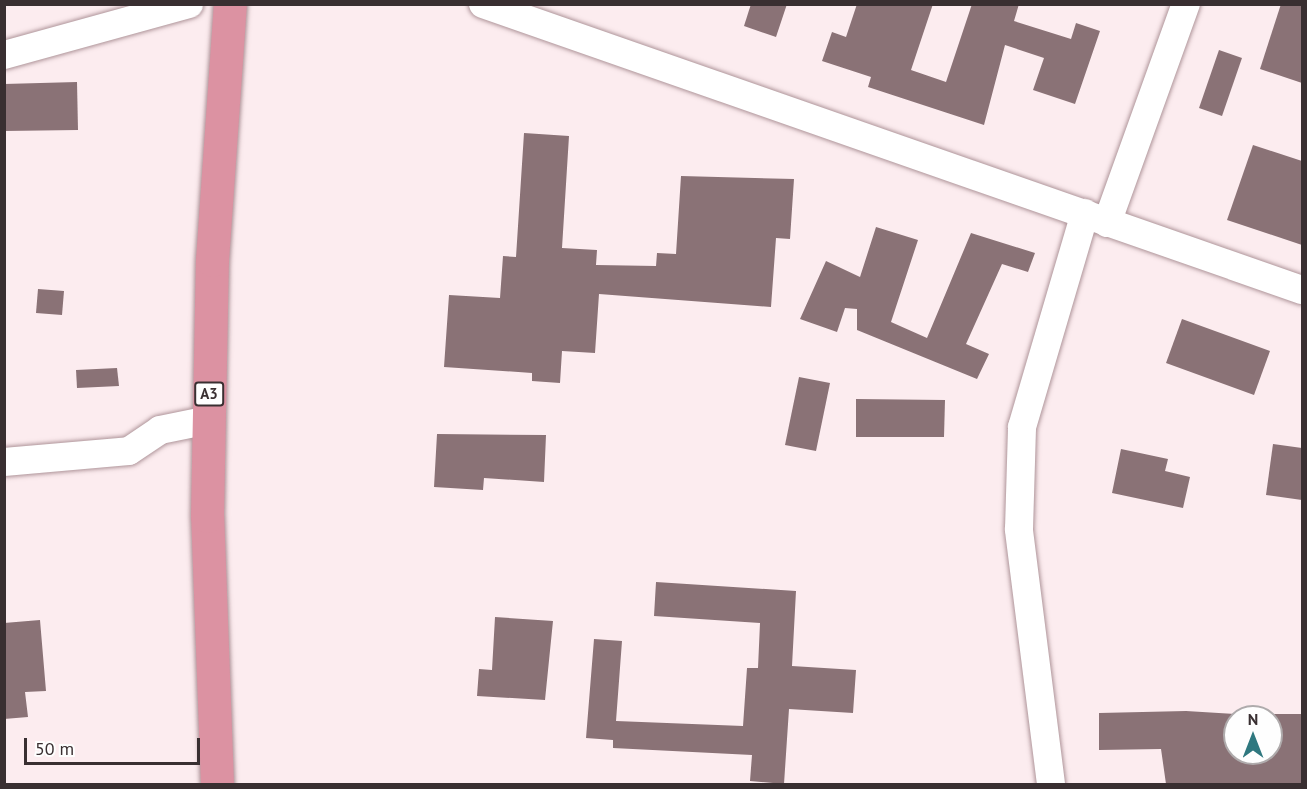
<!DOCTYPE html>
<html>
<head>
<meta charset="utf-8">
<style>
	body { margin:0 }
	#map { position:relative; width:1307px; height:789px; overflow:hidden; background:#fcecef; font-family:"PT Sans",sans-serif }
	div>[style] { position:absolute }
	.building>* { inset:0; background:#8a7276 }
	.roads { filter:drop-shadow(0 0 2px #af959a) drop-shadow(0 0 2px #af959a) }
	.minor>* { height:28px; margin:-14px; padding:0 14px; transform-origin:14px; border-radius:14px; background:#fff }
	.highway>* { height:33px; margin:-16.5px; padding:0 16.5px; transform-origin:16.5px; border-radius:16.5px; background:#dc92a2 }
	span { translate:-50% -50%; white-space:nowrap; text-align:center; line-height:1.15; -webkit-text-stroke:6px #fefefe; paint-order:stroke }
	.shield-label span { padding:2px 4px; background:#fefefe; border:2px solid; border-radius:4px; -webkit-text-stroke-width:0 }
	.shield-label { font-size:15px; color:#392f31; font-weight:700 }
	.frame { position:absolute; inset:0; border:6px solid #392f31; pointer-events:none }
	.north { position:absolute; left:1223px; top:705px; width:60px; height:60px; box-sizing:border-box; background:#fefefe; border:2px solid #afabac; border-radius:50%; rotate:0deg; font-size:16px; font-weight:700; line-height:24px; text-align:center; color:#392f31 }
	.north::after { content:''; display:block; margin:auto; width:21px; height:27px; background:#2f787f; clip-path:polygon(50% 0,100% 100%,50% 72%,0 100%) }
	.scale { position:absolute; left:24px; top:738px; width:176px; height:27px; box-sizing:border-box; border:3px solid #392f31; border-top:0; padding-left:8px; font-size:18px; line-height:21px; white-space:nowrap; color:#392f31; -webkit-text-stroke:4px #fefefe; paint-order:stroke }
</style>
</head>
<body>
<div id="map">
	<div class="building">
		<div style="clip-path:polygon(751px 4px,787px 4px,776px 37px,744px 26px)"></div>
		<div style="clip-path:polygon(857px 4px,933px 4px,911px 70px,946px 82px,972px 4px,1019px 4px,1014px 21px,1071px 39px,1076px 23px,1100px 31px,1075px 104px,1033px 90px,1044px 58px,1005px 45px,984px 125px,868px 87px,871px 77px,822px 61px,832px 32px,846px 37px)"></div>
		<div style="clip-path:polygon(1281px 4px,1302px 4px,1302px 83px,1260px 69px)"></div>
		<div style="clip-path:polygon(1219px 50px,1242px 58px,1222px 116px,1199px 108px)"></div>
		<div style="clip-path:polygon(77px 82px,78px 130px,4px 131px,4px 84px)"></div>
		<div style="clip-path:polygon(524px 133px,569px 136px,562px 248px,597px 250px,596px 265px,656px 266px,657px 253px,676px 254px,681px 176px,794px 179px,790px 239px,776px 238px,771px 307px,599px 294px,595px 353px,562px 351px,560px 383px,532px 381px,532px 373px,444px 367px,449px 295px,500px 298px,503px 256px,516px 257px)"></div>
		<div style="clip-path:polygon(1253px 145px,1302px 161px,1302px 245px,1227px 220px)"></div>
		<div style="clip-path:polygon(876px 227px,918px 240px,891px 322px,927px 338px,971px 233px,1035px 253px,1028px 272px,1002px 264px,966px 344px,989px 354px,977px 379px,857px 330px,857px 309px,845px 308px,837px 332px,800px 319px,826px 261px,860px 277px)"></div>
		<div style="clip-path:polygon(38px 289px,64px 291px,62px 315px,36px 313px)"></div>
		<div style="clip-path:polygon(1182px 319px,1270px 351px,1254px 395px,1166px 363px)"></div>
		<div style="clip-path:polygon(117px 368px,119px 386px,77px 388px,76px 370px)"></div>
		<div style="clip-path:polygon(799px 377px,830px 383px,816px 451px,785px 445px)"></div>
		<div style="clip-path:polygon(856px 399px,945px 400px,944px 437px,856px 437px)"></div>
		<div style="clip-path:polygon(437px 434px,546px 435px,544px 482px,484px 478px,483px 490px,434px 487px)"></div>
		<div style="clip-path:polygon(1273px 444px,1302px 448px,1302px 500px,1266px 495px)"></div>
		<div style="clip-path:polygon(1121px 449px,1168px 459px,1165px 471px,1190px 477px,1183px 508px,1112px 493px)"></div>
		<div style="clip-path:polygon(656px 582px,796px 591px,792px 666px,856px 670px,853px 713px,789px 709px,784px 784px,750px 781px,752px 755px,613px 748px,613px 740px,586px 738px,594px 639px,622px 641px,616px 721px,743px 726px,747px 668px,758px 668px,760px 623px,654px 616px)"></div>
		<div style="clip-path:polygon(495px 617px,553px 621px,545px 700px,477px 696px,479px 669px,492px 670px)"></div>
		<div style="clip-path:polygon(40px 620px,46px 691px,25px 692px,28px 717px,4px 719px,4px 623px)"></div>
		<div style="clip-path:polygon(1186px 711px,1235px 714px,1235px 753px,1271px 753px,1271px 714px,1302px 714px,1302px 784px,1166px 784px,1161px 749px,1099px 750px,1099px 713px)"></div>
	</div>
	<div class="roads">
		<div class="minor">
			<div style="left:483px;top:4px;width:868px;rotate:19.25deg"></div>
			<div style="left:4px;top:55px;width:192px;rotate:-15.4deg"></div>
			<div style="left:1107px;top:223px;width:233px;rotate:-70.2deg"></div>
			<div style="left:4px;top:462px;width:125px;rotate:-5deg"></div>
			<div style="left:129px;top:451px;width:37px;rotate:-34deg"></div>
			<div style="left:160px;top:430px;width:50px;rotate:-11.5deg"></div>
			<div style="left:1051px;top:784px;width:257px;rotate:-97.2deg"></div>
			<div style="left:1019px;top:529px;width:102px;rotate:-88.3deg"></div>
			<div style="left:1022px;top:427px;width:223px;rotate:-73.6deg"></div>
		</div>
		<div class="highway">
			<div style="left:217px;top:784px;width:268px;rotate:-92.1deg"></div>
			<div style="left:207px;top:516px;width:256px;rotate:-88.9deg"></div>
			<div style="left:212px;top:260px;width:257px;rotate:-86deg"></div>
		</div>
	</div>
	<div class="shield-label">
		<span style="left:209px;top:394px">A3</span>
	</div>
	<div class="frame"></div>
	<div class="north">N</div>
	<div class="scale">50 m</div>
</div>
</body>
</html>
